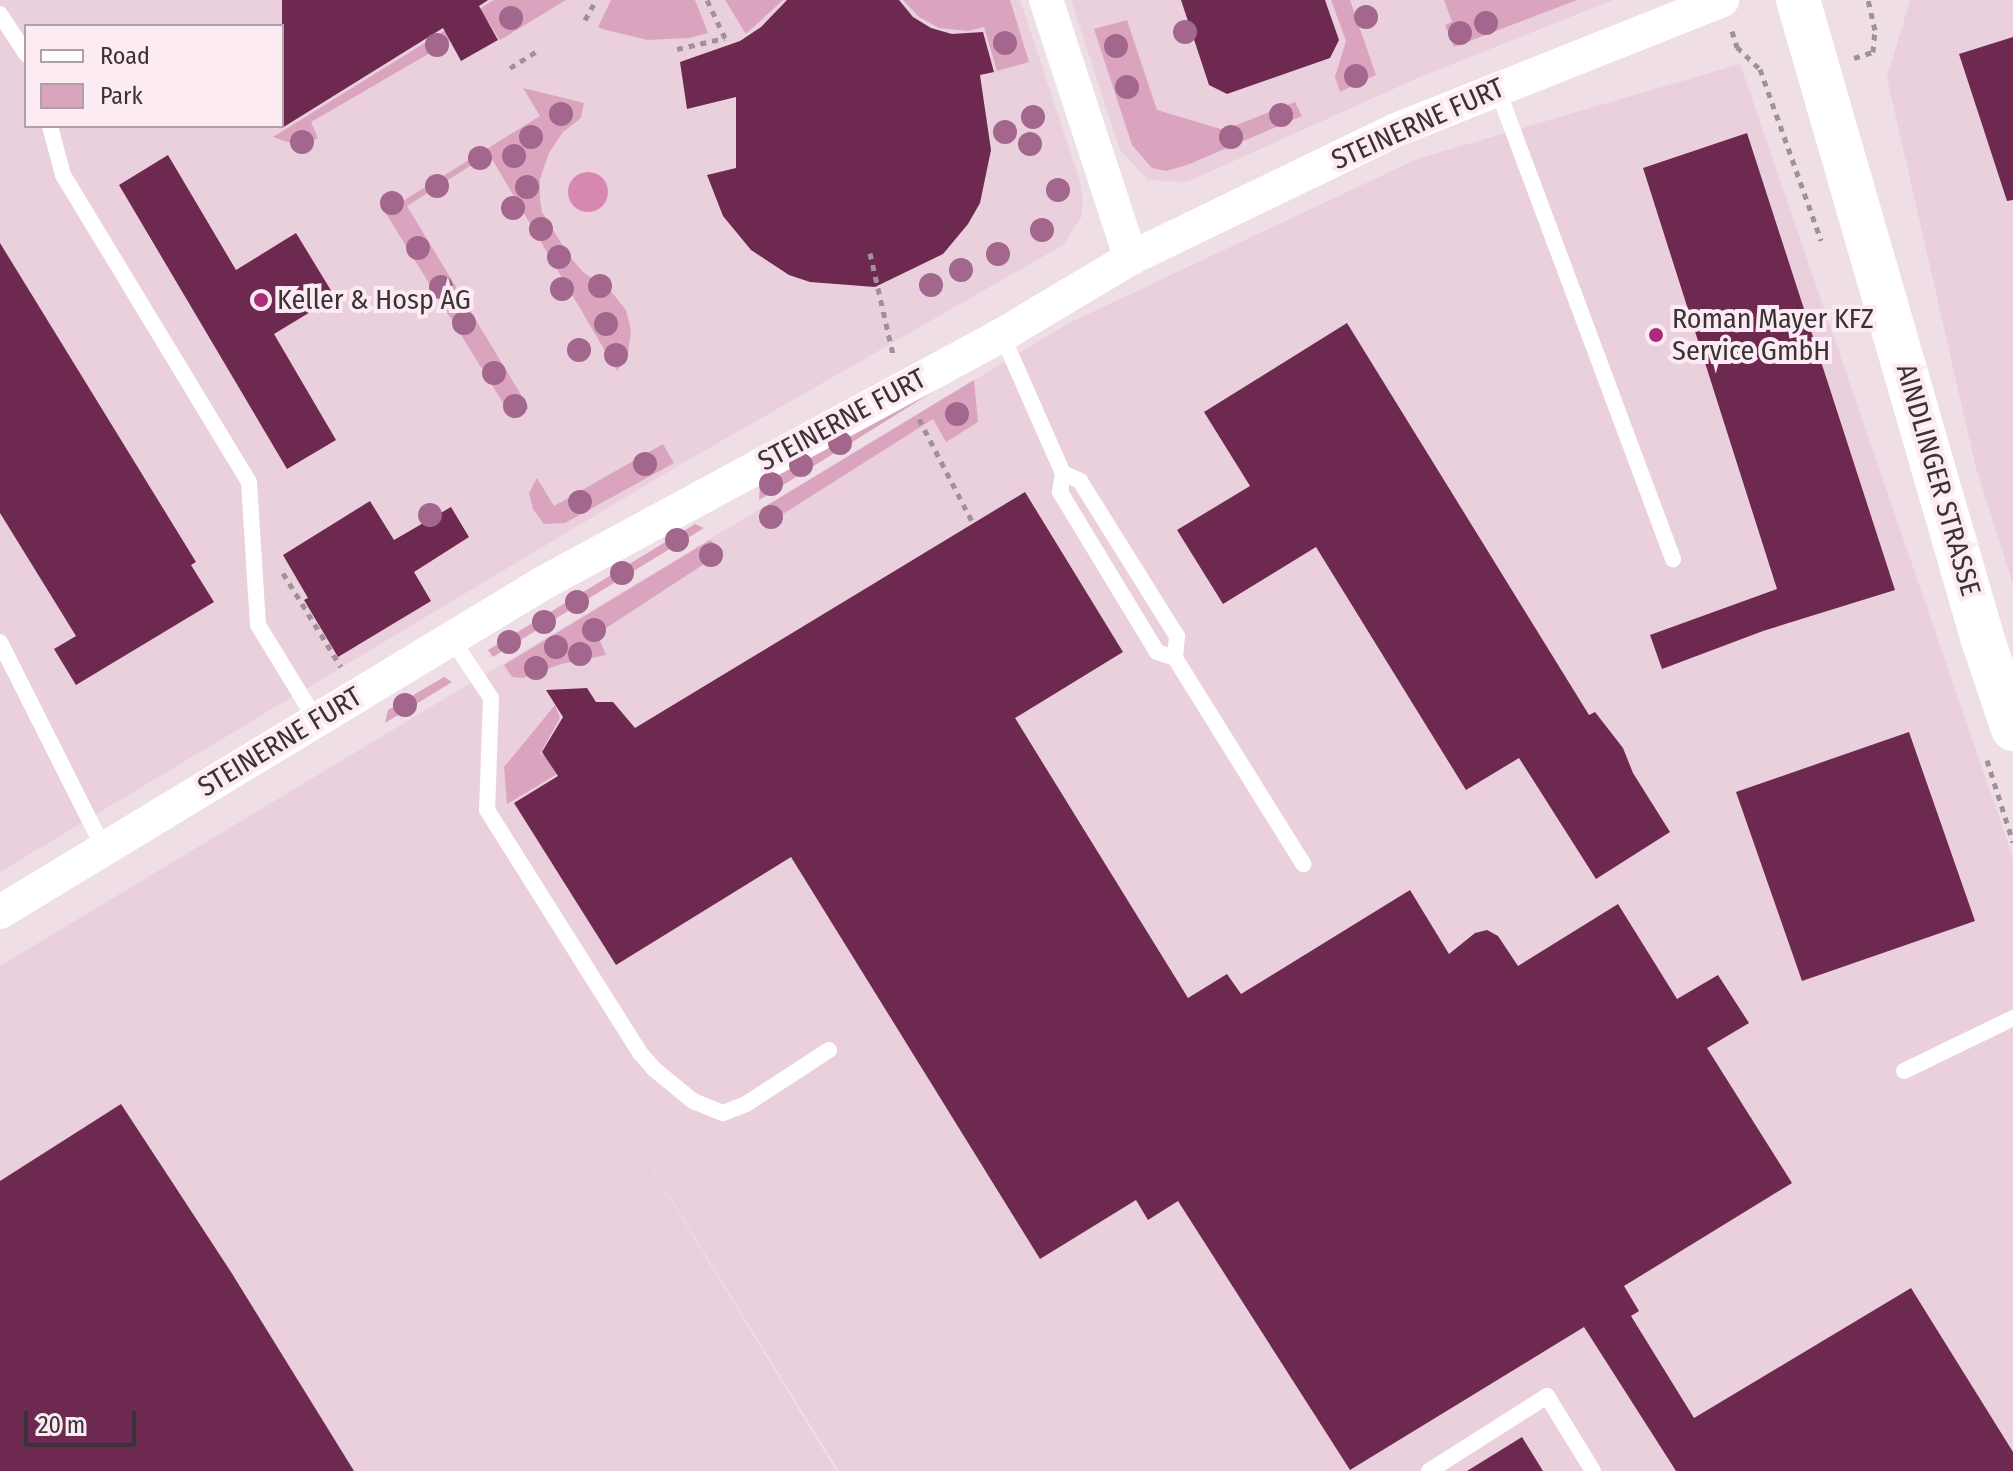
<!DOCTYPE html>
<html>
<head>
<meta charset="utf-8">
<style>
	body { margin:0 }
	#map { position:relative; width:2013px; height:1471px; overflow:hidden; background:#efdee6; font-family:"Fira Sans Condensed",sans-serif }
	div>[style] { position:absolute }
	.built>* { inset:0; background:#ead0dc }
	.green>* { inset:0; background:#daa4be }
	.water>* { inset:0; background:#d788b1 }
	.round { border-radius:50% }
	.building>* { inset:0; background:#6e2951 }
	.path>* { height:5px; margin-top:-2.5px; transform-origin:0; background:repeating-linear-gradient(90deg,#9e9298 0 6px,transparent 0 12px) }
	.lane>* { height:16px; margin:-8px; padding:0 8px; transform-origin:8px; border-radius:8px; background:#fff }
	.street>* { height:34px; margin:-17px; padding:0 17px; transform-origin:17px; border-radius:17px; background:#fff }
	.secondary>* { height:44px; margin:-22px; padding:0 22px; transform-origin:22px; border-radius:22px; background:#fff }
	.trees>* { width:24px; height:24px; margin:-12px; border-radius:50%; background:#a3668d }
	.dots>* { width:22px; height:22px; translate:-50% -50%; box-sizing:border-box; border:4px solid #fdebf3; border-radius:50% }
	span { translate:-50% -50%; white-space:nowrap; text-align:center; line-height:1.15; -webkit-text-stroke:8px #fdebf3; paint-order:stroke }
	.street-label { font-size:28px; color:#3a3336 }
	.poi-label { font-size:28px; color:#3a3336 }
	.left { translate:0 -50%; text-align:left }
	.legend { position:absolute; left:24px; top:24px; width:260px; height:104px; box-sizing:border-box; background:#fdebf3; border:2px solid #afa1a7; margin:0; padding:10px 14px; list-style:none; font-size:24px; color:#3a3336 }
	.legend li { display:flex; align-items:center; gap:16px; height:40px }
	.legend b { width:40px; border:2px solid #afa1a7 }
	.scale { position:absolute; left:24px; top:1411px; width:112px; height:36px; box-sizing:border-box; border:4px solid #3a3336; border-top:0; padding-left:10px; font-size:24px; line-height:28px; white-space:nowrap; color:#3a3336; -webkit-text-stroke:6px #fdebf3; paint-order:stroke }
</style>
</head>
<body>
<div id="map">
	<div class="built">
		<div style="clip-path:polygon(evenodd,0 0,1020px 0,1080px 181px,1083px 200px,1081px 218px,1063px 245px,676px 467px,0 872px,0 0,26px 26px,282px 26px,282px 126px,26px 126px,26px 26px)"></div>
		<div style="clip-path:polygon(1071px 0,1613px 0,1420px 77px,1187px 182px,1148px 180px,1120px 150px)"></div>
		<div style="clip-path:polygon(1910px 0,2013px 0,2013px 584px,1976px 468px,1887px 78px)"></div>
		<div style="clip-path:polygon(1740px 64px,2013px 858px,2013px 1471px,839px 1471px,591px 1069px,836px 1471px,0 1471px,0 966px,1069px 323px,1417px 159px)"></div>
	</div>
	<div class="green">
		<div style="clip-path:polygon(494px 0,566px 0,500px 40px,487px 20px,311px 122px,318px 138px,302px 147px,273px 137px)"></div>
		<div style="clip-path:polygon(611px 0,695px 0,708px 33px,689px 38px,648px 40px,606px 30px,598px 27px)"></div>
		<div style="clip-path:polygon(725px 0,783px 0,746px 34px)"></div>
		<div style="clip-path:polygon(903px 0,1010px 0,1029px 62px,997px 71px,984px 27px,968px 31px,939px 28px,919px 17px)"></div>
		<div style="clip-path:polygon(1331px 0,1350px 0,1376px 75px,1340px 92px,1335px 77px,1346px 41px)"></div>
		<div style="clip-path:polygon(1444px 0,1577px 0,1454px 47px,1445px 25px,1452px 22px)"></div>
		<div style="clip-path:polygon(1127px 20px,1157px 110px,1224px 130px,1295px 102px,1302px 116px,1187px 165px,1166px 171px,1152px 168px,1132px 145px,1094px 29px)"></div>
		<div style="clip-path:polygon(523px 88px,584px 103px,581px 118px,563px 132px,549px 153px,540px 179px,540px 200px,542px 212px,570px 257px,584px 273px,610px 290px,626px 310px,631px 330px,628px 354px,617px 371px,489px 154px,407px 206px,529px 408px,513px 419px,385px 212px,540px 116px)"></div>
		<div style="clip-path:polygon(971px 368px,759px 500px,760px 484px)"></div>
		<div style="clip-path:polygon(974px 380px,978px 422px,946px 442px,933px 419px,764px 526px,761px 509px)"></div>
		<div style="clip-path:polygon(663px 444px,674px 463px,565px 523px,544px 524px,533px 509px,529px 493px,537px 478px,554px 506px)"></div>
		<div style="clip-path:polygon(695px 524px,704px 528px,493px 657px,488px 650px)"></div>
		<div style="clip-path:polygon(710px 540px,724px 551px,597px 634px,606px 655px,561px 664px,523px 678px,512px 677px,504px 665px)"></div>
		<div style="clip-path:polygon(444px 677px,452px 682px,385px 723px,388px 710px)"></div>
		<div style="clip-path:polygon(555px 705px,560px 718px,540px 754px,584px 758px,507px 804px,504px 767px)"></div>
	</div>
	<div class="water">
		<div class="round" style="left:568px;top:172px;width:40px;height:40px"></div>
	</div>
	<div class="building">
		<div style="clip-path:polygon(282px 0,488px 0,479px 6px,498px 40px,461px 61px,443px 28px,282px 128px)"></div>
		<div style="clip-path:polygon(787px 0,899px 0,913px 17px,931px 28px,952px 34px,983px 32px,994px 72px,980px 75px,991px 150px,980px 203px,968px 224px,943px 254px,875px 287px,810px 282px,789px 275px,751px 250px,723px 216px,707px 175px,736px 168px,736px 97px,687px 109px,680px 62px,740px 41px,761px 27px)"></div>
		<div style="clip-path:polygon(1181px 0,1325px 0,1339px 40px,1330px 58px,1227px 94px,1209px 85px)"></div>
		<div style="clip-path:polygon(2013px 37px,2013px 200px,2007px 201px,1959px 54px)"></div>
		<div style="clip-path:polygon(1747px 133px,1895px 590px,1763px 631px,1662px 669px,1650px 635px,1777px 589px,1643px 168px)"></div>
		<div style="clip-path:polygon(168px 155px,236px 270px,296px 233px,335px 297px,274px 334px,336px 440px,287px 469px,119px 185px)"></div>
		<div style="clip-path:polygon(0 243px,196px 562px,191px 565px,214px 602px,76px 685px,54px 649px,76px 636px,0 513px)"></div>
		<div style="clip-path:polygon(1347px 323px,1589px 715px,1595px 712px,1623px 748px,1633px 773px,1670px 832px,1596px 879px,1519px 758px,1466px 790px,1316px 547px,1223px 604px,1177px 530px,1250px 486px,1204px 412px)"></div>
		<div style="clip-path:polygon(1025px 492px,1123px 652px,1015px 718px,1188px 998px,1227px 974px,1241px 994px,1410px 890px,1449px 954px,1475px 933px,1487px 930px,1498px 936px,1518px 966px,1618px 904px,1677px 999px,1718px 975px,1749px 1023px,1707px 1048px,1792px 1183px,1624px 1286px,1639px 1311px,1631px 1316px,1694px 1418px,1911px 1288px,2013px 1452px,2013px 1471px,1676px 1471px,1584px 1327px,1350px 1470px,1178px 1201px,1148px 1220px,1136px 1200px,1040px 1259px,791px 857px,616px 965px,514px 803px,558px 776px,542px 752px,563px 717px,546px 690px,587px 688px,596px 702px,613px 702px,635px 728px)"></div>
		<div style="clip-path:polygon(370px 501px,394px 540px,451px 507px,469px 537px,414px 572px,431px 601px,338px 657px,304px 600px,308px 598px,283px 555px)"></div>
		<div style="clip-path:polygon(1909px 732px,1975px 921px,1802px 981px,1736px 792px)"></div>
		<div style="clip-path:polygon(121px 1104px,231px 1272px,354px 1471px,0 1471px,0 1181px)"></div>
		<div style="clip-path:polygon(1522px 1437px,1543px 1471px,1467px 1471px)"></div>
	</div>
	<div class="path">
		<div style="left:585px;top:20px;width:23px;rotate:-61deg"></div>
		<div style="left:1732px;top:31px;width:17px;rotate:73deg"></div>
		<div style="left:1737px;top:47px;width:32px;rotate:44deg"></div>
		<div style="left:1760px;top:69px;width:182px;rotate:70.4deg"></div>
		<div style="left:677px;top:49px;width:49px;rotate:-12.9deg"></div>
		<div style="left:725px;top:38px;width:42px;rotate:-115.3deg"></div>
		<div style="left:1854px;top:58px;width:20px;rotate:-18deg"></div>
		<div style="left:1873px;top:52px;width:22px;rotate:-85deg"></div>
		<div style="left:1875px;top:30px;width:31px;rotate:-103deg"></div>
		<div style="left:510px;top:68px;width:34px;rotate:-32deg"></div>
		<div style="left:870px;top:253px;width:104px;rotate:77.2deg"></div>
		<div style="left:919px;top:419px;width:117px;rotate:62.6deg"></div>
		<div style="left:283px;top:573px;width:110px;rotate:58.3deg"></div>
		<div style="left:1987px;top:760px;width:86px;rotate:72.4deg"></div>
	</div>
	<div class="lane">
		<div style="left:0;top:14px;width:48px;rotate:57deg"></div>
		<div style="left:1497px;top:88px;width:503px;rotate:69.51deg"></div>
		<div style="left:50px;top:126px;width:51px;rotate:75.1deg"></div>
		<div style="left:63px;top:175px;width:359px;rotate:58.8deg"></div>
		<div style="left:249px;top:482px;width:143px;rotate:86.4deg"></div>
		<div style="left:258px;top:625px;width:111px;rotate:58.6deg"></div>
		<div style="left:1002px;top:335px;width:151px;rotate:66.2deg"></div>
		<div style="left:1063px;top:473px;width:19px;rotate:99deg"></div>
		<div style="left:1060px;top:492px;width:187px;rotate:58.8deg"></div>
		<div style="left:1157px;top:652px;width:19px;rotate:18deg"></div>
		<div style="left:1063px;top:473px;width:19px;rotate:25deg"></div>
		<div style="left:1080px;top:481px;width:183px;rotate:58deg"></div>
		<div style="left:1177px;top:636px;width:22px;rotate:95deg"></div>
		<div style="left:1175px;top:658px;width:243px;rotate:58.1deg"></div>
		<div style="left:451px;top:638px;width:72px;rotate:56.3deg"></div>
		<div style="left:491px;top:698px;width:112px;rotate:92deg"></div>
		<div style="left:487px;top:810px;width:287px;rotate:57.8deg"></div>
		<div style="left:640px;top:1053px;width:21px;rotate:49deg"></div>
		<div style="left:654px;top:1069px;width:50px;rotate:39.4deg"></div>
		<div style="left:693px;top:1101px;width:32px;rotate:22deg"></div>
		<div style="left:723px;top:1113px;width:25px;rotate:-21deg"></div>
		<div style="left:746px;top:1104px;width:99px;rotate:-33deg"></div>
		<div style="left:0;top:642px;width:232px;rotate:63.3deg"></div>
		<div style="left:1904px;top:1071px;width:121px;rotate:-25.9deg"></div>
		<div style="left:1429px;top:1471px;width:140px;rotate:-32.4deg"></div>
		<div style="left:1547px;top:1396px;width:88px;rotate:58.5deg"></div>
	</div>
	<div class="street">
		<div style="left:1046px;top:0;width:272px;rotate:71.8deg"></div>
		<div style="left:0;top:912px;width:637px;rotate:-31.2deg"></div>
		<div style="left:545px;top:582px;width:519px;rotate:-28.39deg"></div>
		<div style="left:1002px;top:335px;width:150px;rotate:-30.8deg"></div>
		<div style="left:1131px;top:258px;width:294px;rotate:-25.8deg"></div>
		<div style="left:1396px;top:130px;width:351px;rotate:-21.7deg"></div>
	</div>
	<div class="secondary">
		<div style="left:1798px;top:0;width:666px;rotate:73.88deg"></div>
		<div style="left:1983px;top:640px;width:94px;rotate:71.4deg"></div>
	</div>
	<div class="trees">
		<div style="left:1366px;top:17px"></div>
		<div style="left:511px;top:18px"></div>
		<div style="left:1486px;top:23px"></div>
		<div style="left:1185px;top:32px"></div>
		<div style="left:1460px;top:33px"></div>
		<div style="left:1005px;top:43px"></div>
		<div style="left:437px;top:45px"></div>
		<div style="left:1116px;top:46px"></div>
		<div style="left:1356px;top:76px"></div>
		<div style="left:1127px;top:87px"></div>
		<div style="left:561px;top:114px"></div>
		<div style="left:1281px;top:115px"></div>
		<div style="left:1033px;top:117px"></div>
		<div style="left:1005px;top:132px"></div>
		<div style="left:531px;top:137px"></div>
		<div style="left:1231px;top:137px"></div>
		<div style="left:302px;top:142px"></div>
		<div style="left:1030px;top:144px"></div>
		<div style="left:514px;top:156px"></div>
		<div style="left:480px;top:158px"></div>
		<div style="left:437px;top:186px"></div>
		<div style="left:527px;top:187px"></div>
		<div style="left:1058px;top:190px"></div>
		<div style="left:392px;top:203px"></div>
		<div style="left:513px;top:208px"></div>
		<div style="left:541px;top:229px"></div>
		<div style="left:1042px;top:230px"></div>
		<div style="left:418px;top:248px"></div>
		<div style="left:998px;top:254px"></div>
		<div style="left:559px;top:257px"></div>
		<div style="left:961px;top:270px"></div>
		<div style="left:931px;top:285px"></div>
		<div style="left:600px;top:286px"></div>
		<div style="left:441px;top:287px"></div>
		<div style="left:562px;top:289px"></div>
		<div style="left:464px;top:323px"></div>
		<div style="left:606px;top:324px"></div>
		<div style="left:579px;top:350px"></div>
		<div style="left:616px;top:355px"></div>
		<div style="left:494px;top:373px"></div>
		<div style="left:515px;top:406px"></div>
		<div style="left:957px;top:414px"></div>
		<div style="left:840px;top:443px"></div>
		<div style="left:645px;top:464px"></div>
		<div style="left:801px;top:465px"></div>
		<div style="left:771px;top:484px"></div>
		<div style="left:580px;top:502px"></div>
		<div style="left:430px;top:515px"></div>
		<div style="left:771px;top:517px"></div>
		<div style="left:677px;top:540px"></div>
		<div style="left:711px;top:555px"></div>
		<div style="left:622px;top:573px"></div>
		<div style="left:577px;top:602px"></div>
		<div style="left:544px;top:622px"></div>
		<div style="left:594px;top:630px"></div>
		<div style="left:509px;top:642px"></div>
		<div style="left:556px;top:647px"></div>
		<div style="left:580px;top:654px"></div>
		<div style="left:536px;top:668px"></div>
		<div style="left:405px;top:705px"></div>
	</div>
	<div class="dots">
		<div style="left:261px;top:300px;background:#ac2c7a"></div>
		<div style="left:1656px;top:335px;background:#ac2c7a"></div>
	</div>
	<div class="street-label">
		<span style="left:1418px;top:124px;rotate:-24deg">STEINERNE FURT</span>
		<span style="left:842px;top:420px;rotate:-28deg">STEINERNE FURT</span>
		<span style="left:1938px;top:480px;rotate:74deg">AINDLINGER STRASSE</span>
		<span style="left:280px;top:742px;rotate:-31deg">STEINERNE FURT</span>
	</div>
	<div class="poi-label">
		<span class="left" style="left:277px;top:300px">Keller &amp; Hosp AG</span>
		<span class="left" style="left:1672px;top:335px">Roman Mayer KFZ<br>Service GmbH</span>
	</div>
	<ul class="legend">
	<li><b style="height:10px;background:#fff"></b>Road</li>
	<li><b style="height:22px;background:#daa4be"></b>Park</li>
	</ul>
	<div class="scale">20 m</div>
</div>
</body>
</html>
